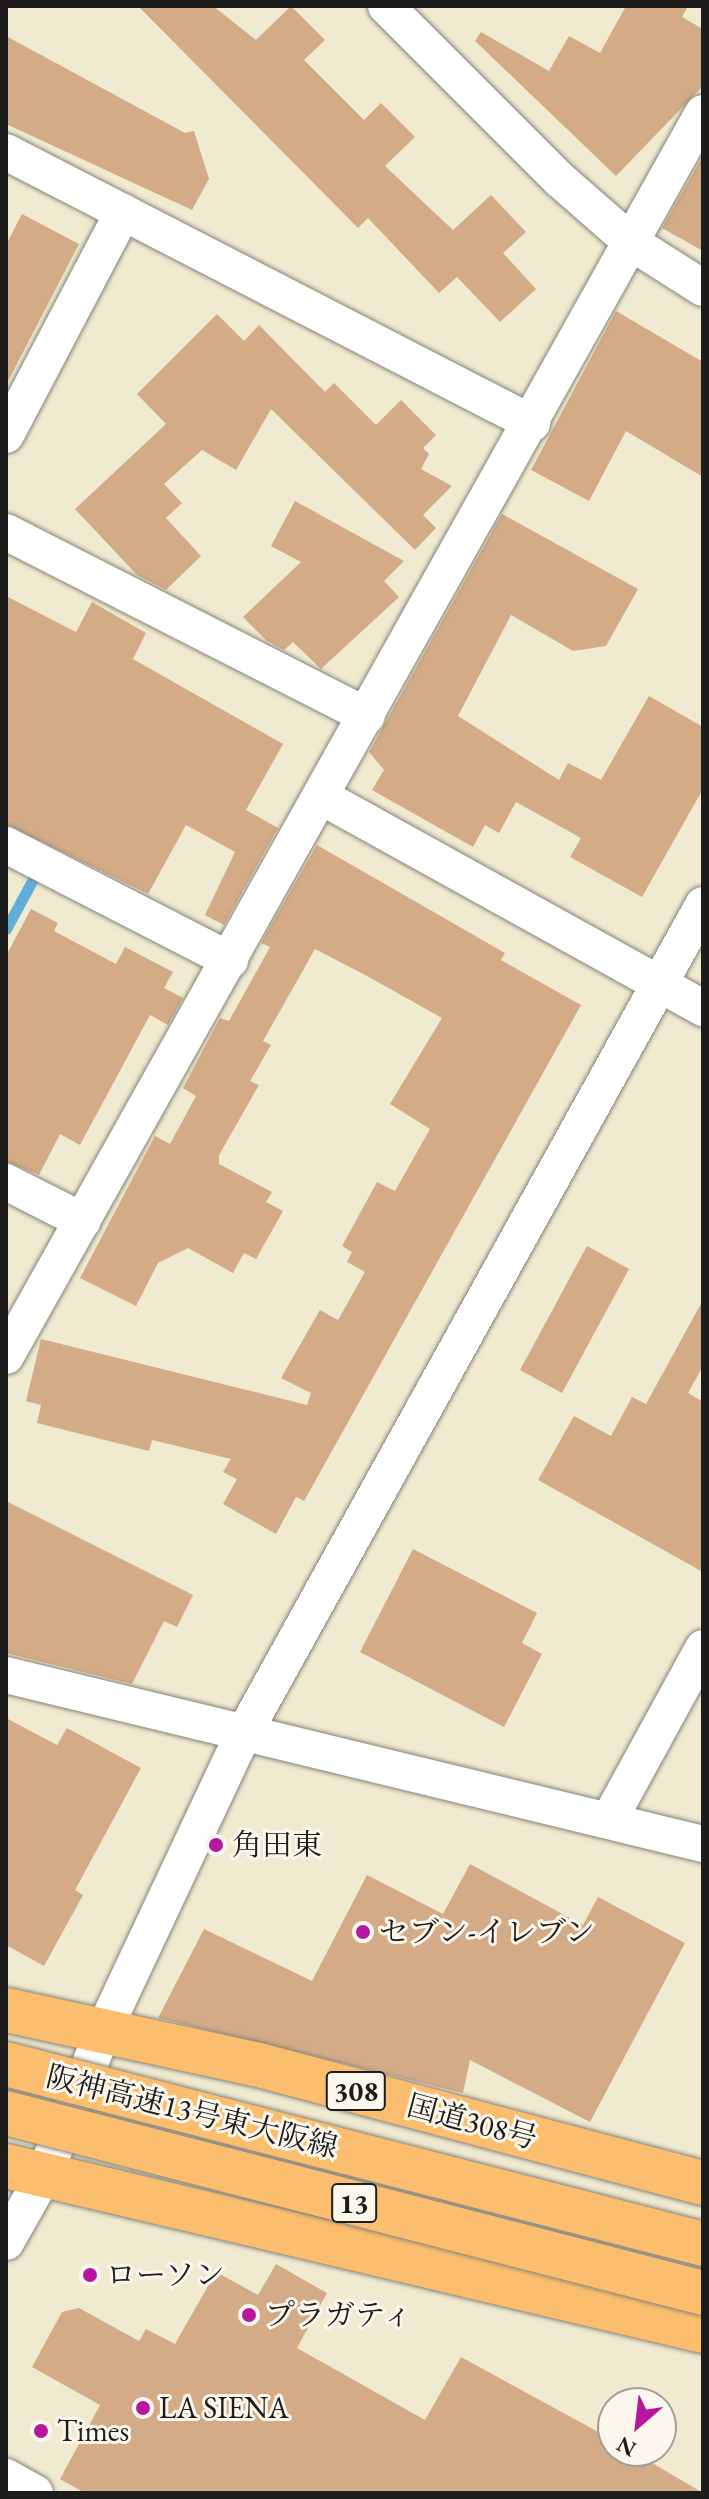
<!DOCTYPE html>
<html>
<head>
<meta charset="utf-8">
<style>
	body { margin:0 }
	#map { position:relative; width:709px; height:2499px; overflow:hidden; background:#f0ead1; font-family:"EB Garamond","Noto Serif JP",serif }
	div>[style] { position:absolute }
	.stream>* { height:11px; margin:-5.5px; padding:0 5.5px; transform-origin:5.5px; border-radius:5.5px; background:#62aedb }
	.building>* { inset:0; background:#d3ab87 }
	.roads { filter:drop-shadow(0 0 2px #868376) drop-shadow(0 0 2px #868376) }
	.minor>* { height:36px; margin:-18px; padding:0 18px; transform-origin:18px; border-radius:18px; background:#fff }
	.highway>* { height:44px; margin:-22px; padding:0 22px; transform-origin:22px; border-radius:22px; background:#fbbe6e }
	.rail>* { height:6px; margin:-3px; padding:0 3px; transform-origin:3px; border-radius:3px; background:#1c1c1c }
	.bridges { filter:drop-shadow(0 0 2px #868376) drop-shadow(0 0 2px #868376) }
	.highway-bridge>* { height:44px; margin:-22px; padding:0 22px; transform-origin:22px; border-radius:22px; background:#fbbe6e }
	.dots>* { width:22px; height:22px; translate:-50% -50%; box-sizing:border-box; border:4px solid #fbf7ec; border-radius:50% }
	span { translate:-50% -50%; white-space:nowrap; text-align:center; line-height:1.15; -webkit-text-stroke:6px #fbf7ec; paint-order:stroke }
	.shield-label span { padding:2px 6px; background:#fbf7ec; border:2px solid; border-radius:6px; -webkit-text-stroke-width:0 }
	.shield-label { font-size:28px; color:#1c1c1c; font-weight:700 }
	.poi-label { font-size:30px; color:#1c1c1c }
	.left { translate:0 -50%; text-align:left }
	.street-label { font-size:30px; color:#1c1c1c }
	.frame { position:absolute; inset:0; border:8px solid #1c1c1c; pointer-events:none }
	.north { position:absolute; left:597px; top:2387px; width:80px; height:80px; box-sizing:border-box; background:#fbf7ec; border:2px solid #a29f99; border-radius:50%; rotate:208deg; font-size:22px; font-weight:700; line-height:32px; text-align:center; color:#1c1c1c }
	.north::after { content:''; display:block; margin:auto; width:28px; height:36px; background:#b5179e; clip-path:polygon(50% 0,100% 100%,50% 72%,0 100%) }
</style>
</head>
<body>
<div id="map">
	<div class="stream">
		<div style="left:6px;top:929px;width:72px;rotate:-61.6deg"></div>
	</div>
	<div class="building">
		<div style="clip-path:polygon(138px 6px,213px 6px,256px 40px,291px 6px,325px 40px,304px 60px,364px 120px,381px 103px,415px 137px,385px 166px,453px 230px,491px 195px,526px 232px,503px 253px,536px 289px,500px 322px,457px 277px,439px 293px,368px 218px,358px 228px)"></div>
		<div style="clip-path:polygon(626px 6px,688px 6px,682px 17px,703px 29px,703px 86px,616px 176px,475px 41px,481px 32px,549px 71px,569px 36px,600px 53px)"></div>
		<div style="clip-path:polygon(6px 36px,185px 133px,194px 131px,209px 179px,192px 210px,6px 124px)"></div>
		<div style="clip-path:polygon(703px 156px,703px 251px,662px 228px)"></div>
		<div style="clip-path:polygon(22px 214px,79px 244px,6px 385px,6px 245px)"></div>
		<div style="clip-path:polygon(616px 311px,703px 362px,703px 477px,626px 431px,589px 501px,531px 470px)"></div>
		<div style="clip-path:polygon(217px 314px,244px 341px,259px 325px,325px 392px,334px 383px,376px 425px,401px 400px,436px 435px,423px 448px,429px 454px,421px 469px,452px 486px,423px 515px,436px 528px,415px 550px,271px 409px,236px 470px,202px 450px,164px 484px,182px 503px,166px 518px,201px 556px,166px 590px,137px 575px,75px 509px,166px 424px,137px 394px)"></div>
		<div style="clip-path:polygon(295px 501px,404px 561px,384px 581px,399px 597px,321px 669px,293px 642px,284px 650px,267px 641px,243px 617px,301px 562px,271px 546px)"></div>
		<div style="clip-path:polygon(502px 514px,638px 589px,606px 646px,573px 651px,511px 615px,458px 716px,559px 780px,568px 763px,601px 780px,649px 696px,703px 727px,703px 789px,642px 897px,570px 857px,581px 838px,516px 802px,499px 833px,485px 825px,473px 847px,372px 790px,384px 770px,369px 752px)"></div>
		<div style="clip-path:polygon(6px 596px,76px 632px,92px 602px,146px 633px,133px 659px,283px 744px,246px 810px,278px 828px,224px 925px,205px 915px,235px 852px,186px 825px,148px 894px,6px 824px)"></div>
		<div style="clip-path:polygon(317px 845px,505px 953px,501px 960px,581px 1005px,304px 1501px,296px 1497px,276px 1534px,223px 1504px,237px 1479px,223px 1472px,231px 1459px,152px 1440px,149px 1451px,37px 1423px,41px 1405px,26px 1401px,41px 1339px,307px 1405px,311px 1393px,281px 1378px,320px 1310px,338px 1320px,365px 1272px,347px 1262px,352px 1252px,342px 1246px,377px 1182px,395px 1191px,430px 1129px,390px 1104px,442px 1018px,367px 976px,315px 949px,263px 1041px,271px 1045px,250px 1081px,259px 1085px,219px 1155px,219px 1164px,272px 1192px,266px 1202px,283px 1211px,256px 1259px,244px 1253px,233px 1273px,188px 1248px,158px 1263px,136px 1306px,80px 1278px,155px 1136px,170px 1144px,196px 1096px,183px 1088px,220px 1018px,229px 1021px,270px 947px,261px 943px)"></div>
		<div style="clip-path:polygon(31px 909px,58px 923px,54px 931px,116px 964px,125px 947px,173px 972px,164px 988px,183px 998px,168px 1025px,150px 1015px,80px 1145px,60px 1134px,39px 1175px,6px 1161px,6px 956px)"></div>
		<div style="clip-path:polygon(587px 1246px,629px 1269px,562px 1393px,520px 1370px)"></div>
		<div style="clip-path:polygon(703px 1300px,703px 1366px,688px 1393px,703px 1402px,703px 1572px,538px 1480px,574px 1416px,611px 1436px,632px 1397px,646px 1404px)"></div>
		<div style="clip-path:polygon(6px 1501px,193px 1595px,177px 1627px,164px 1621px,132px 1684px,6px 1653px)"></div>
		<div style="clip-path:polygon(413px 1549px,537px 1613px,522px 1643px,542px 1654px,504px 1727px,360px 1652px)"></div>
		<div style="clip-path:polygon(6px 1718px,57px 1745px,67px 1728px,141px 1768px,75px 1890px,83px 1895px,44px 1966px,6px 1945px)"></div>
		<div style="clip-path:polygon(470px 1864px,583px 1925px,598px 1897px,685px 1943px,590px 2122px,470px 2060px,463px 2093px,158px 2018px,204px 1929px,312px 1981px,367px 1875px,443px 1914px)"></div>
		<div style="clip-path:polygon(276px 2264px,327px 2293px,297px 2348px,425px 2420px,461px 2357px,613px 2440px,613px 2451px,632px 2451px,703px 2493px,85px 2493px,60px 2479px,100px 2405px,32px 2367px,62px 2312px,79px 2308px,139px 2341px,146px 2329px,175px 2344px,216px 2272px,258px 2295px)"></div>
	</div>
	<div class="roads">
		<div class="minor">
			<div style="left:386px;top:6px;width:245px;rotate:45deg"></div>
			<div style="left:559px;top:179px;width:97px;rotate:41.2deg"></div>
			<div style="left:632px;top:243px;width:84px;rotate:32.4deg"></div>
			<div style="left:6px;top:152px;width:592px;rotate:27.26deg"></div>
			<div style="left:6px;top:435px;width:252px;rotate:-62.3deg"></div>
			<div style="left:6px;top:532px;width:405px;rotate:27deg"></div>
			<div style="left:322px;top:797px;width:436px;rotate:29deg"></div>
			<div style="left:6px;top:845px;width:252px;rotate:27.2deg"></div>
			<div style="left:6px;top:1182px;width:86px;rotate:26.9deg"></div>
			<div style="left:6px;top:1356px;width:1425px;rotate:-60.72deg"></div>
			<div style="left:6px;top:1675px;width:717px;rotate:13.63deg"></div>
			<div style="left:609px;top:1820px;width:196px;rotate:-61.3deg"></div>
			<div style="left:6px;top:2242px;width:75px;rotate:-60.4deg"></div>
			<div style="left:43px;top:2177px;width:157px;rotate:-67.5deg"></div>
			<div style="left:103px;top:2032px;width:328px;rotate:-64.8deg"></div>
			<div style="left:243px;top:1735px;width:949px;rotate:-61deg"></div>
			<div style="left:6px;top:2477px;width:33px;rotate:29deg"></div>
		</div>
		<div class="highway">
			<div style="left:6px;top:2010px;width:259px;rotate:12.3deg"></div>
			<div style="left:259px;top:2065px;width:459px;rotate:14.9deg"></div>
			<div style="left:6px;top:2166px;width:716px;rotate:13.32deg"></div>
		</div>
	</div>
	<div class="rail">
		<div style="left:6px;top:2083px;width:720px;rotate:14.4deg"></div>
		<div style="left:6px;top:2099px;width:721px;rotate:14.79deg"></div>
	</div>
	<div class="bridges">
		<div class="highway-bridge">
			<div style="left:6px;top:2064px;width:720px;rotate:14.48deg"></div>
			<div style="left:6px;top:2113px;width:720px;rotate:14.48deg"></div>
		</div>
	</div>
	<div class="dots">
		<div style="left:216px;top:1845px;background:#b5179e"></div>
		<div style="left:363px;top:1932px;background:#b5179e"></div>
		<div style="left:90px;top:2275px;background:#b5179e"></div>
		<div style="left:249px;top:2315px;background:#b5179e"></div>
		<div style="left:143px;top:2408px;background:#b5179e"></div>
		<div style="left:41px;top:2431px;background:#b5179e"></div>
	</div>
	<div class="shield-label">
		<span style="left:356px;top:2091px">308</span>
		<span style="left:354px;top:2203px">13</span>
	</div>
	<div class="poi-label">
		<span class="left" style="left:232px;top:1845px">角田東</span>
		<span class="left" style="left:379px;top:1932px">セブン-イレブン</span>
		<span class="left" style="left:106px;top:2275px">ローソン</span>
		<span class="left" style="left:265px;top:2315px">プラガティ</span>
		<span class="left" style="left:159px;top:2408px">LA SIENA</span>
		<span class="left" style="left:57px;top:2431px">Times</span>
	</div>
	<div class="street-label">
		<span style="left:192px;top:2112px;rotate:14deg">阪神高速13号東大阪線</span>
		<span style="left:472px;top:2122px;rotate:15deg">国道308号</span>
	</div>
	<div class="frame"></div>
	<div class="north">N</div>
</div>
</body>
</html>
